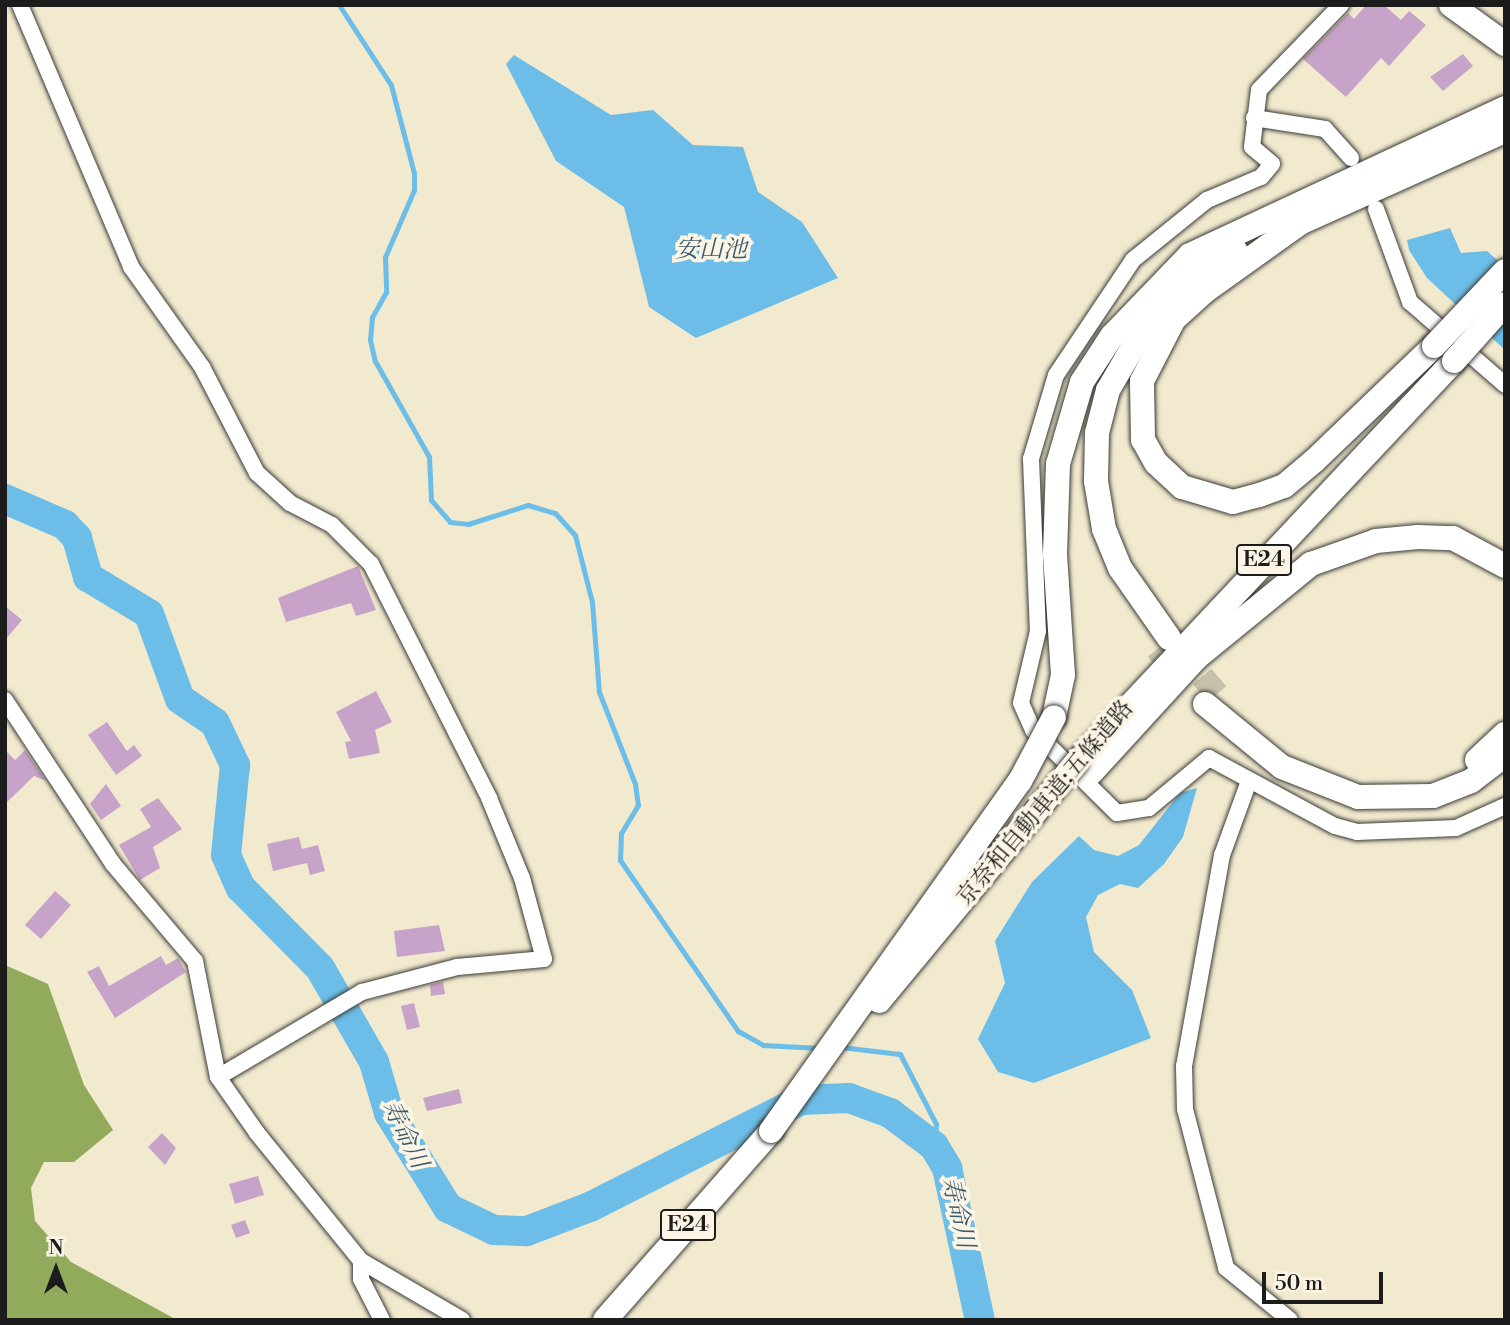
<!DOCTYPE html>
<html>
<head>
<meta charset="utf-8">
<style>
	body { margin:0 }
	#map { position:relative; width:1510px; height:1325px; overflow:hidden; background:#f1eacf; font-family:"Libre Bodoni","Noto Serif JP",serif }
	div>[style] { position:absolute }
	.forest>* { inset:0; background:#92aa5c }
	.water>* { inset:0; background:#6cbde7 }
	.stream>* { height:5px; margin:-2.5px; padding:0 2.5px; transform-origin:2.5px; border-radius:2.5px; background:#6cbde7 }
	.river>* { height:30px; margin:-15px; padding:0 15px; transform-origin:15px; border-radius:15px; background:#6cbde7 }
	.building>* { inset:0; background:#c8a3c9 }
	.highway-tunnel>* { height:24px; margin-top:-12px; transform-origin:0; background:repeating-linear-gradient(90deg,#c6c1ab 0 24px,transparent 0 36px) }
	.roads { filter:drop-shadow(0 0 2px #3c3b37) drop-shadow(0 0 2px #3c3b37) }
	.minor>* { height:16px; margin:-8px; padding:0 8px; transform-origin:8px; border-radius:8px; background:#fff }
	.highway>* { height:24px; margin:-12px; padding:0 12px; transform-origin:12px; border-radius:12px; background:#fff }
	.bridges { filter:drop-shadow(0 0 2px #3c3b37) drop-shadow(0 0 2px #3c3b37) }
	.highway-bridge>* { height:24px; margin:-12px; padding:0 12px; transform-origin:12px; border-radius:12px; background:#fff }
	span { translate:-50% -50%; white-space:nowrap; text-align:center; line-height:1.15; -webkit-text-stroke:7px #fcf5e5; paint-order:stroke }
	.shield-label span { padding:2px 5px; background:#fcf5e5; border:2px solid; border-radius:5px; -webkit-text-stroke-width:0 }
	.shield-label { font-size:21px; color:#1c1c1c; font-weight:700 }
	.street-label { font-size:23px; color:#1c1c1c }
	.water-label { font-size:24px; color:#3c5c6d; font-style:italic }
	.frame { position:absolute; inset:0; border:7px solid #1c1c1c; pointer-events:none }
	.north { position:absolute; left:21px; top:1234px; width:70px; height:70px; -webkit-text-stroke:5px #fcf5e5; paint-order:stroke; rotate:0deg; font-size:19px; font-weight:700; line-height:28px; text-align:center; color:#1c1c1c }
	.north::after { content:''; display:block; margin:auto; width:24px; height:32px; background:#1c1c1c; clip-path:polygon(50% 0,100% 100%,50% 72%,0 100%) }
	.scale { position:absolute; left:1262px; top:1272px; width:121px; height:32px; box-sizing:border-box; border:4px solid #1c1c1c; border-top:0; padding-left:9px; font-size:21px; line-height:24px; white-space:nowrap; color:#1c1c1c; -webkit-text-stroke:5px #fcf5e5; paint-order:stroke }
</style>
</head>
<body>
<div id="map">
	<div class="forest">
		<div style="clip-path:polygon(5px 965px,48px 984px,84px 1085px,113px 1130px,74px 1162px,44px 1162px,31px 1188px,35px 1221px,71px 1262px,177px 1320px,5px 1320px)"></div>
	</div>
	<div class="water">
		<div style="clip-path:polygon(514px 55px,611px 115px,653px 110px,693px 145px,743px 147px,758px 192px,802px 222px,838px 278px,696px 338px,649px 307px,624px 207px,556px 161px,506px 64px)"></div>
		<div style="clip-path:polygon(1450px 228px,1461px 253px,1487px 251px,1505px 267px,1505px 350px,1427px 278px,1409px 250px,1407px 240px)"></div>
		<div style="clip-path:polygon(1197px 788px,1183px 837px,1164px 864px,1138px 888px,1120px 884px,1098px 895px,1086px 917px,1094px 952px,1132px 990px,1151px 1038px,1034px 1083px,998px 1072px,978px 1039px,1005px 983px,995px 941px,1032px 882px,1079px 836px,1094px 850px,1118px 856px,1139px 845px,1180px 793px)"></div>
	</div>
	<div class="stream">
		<div style="left:339px;top:5px;width:95px;rotate:57deg"></div>
		<div style="left:391px;top:85px;width:91px;rotate:75.4deg"></div>
		<div style="left:414px;top:173px;width:17px;rotate:90deg"></div>
		<div style="left:414px;top:190px;width:73px;rotate:113.4deg"></div>
		<div style="left:385px;top:257px;width:35px;rotate:88deg"></div>
		<div style="left:386px;top:292px;width:29px;rotate:119deg"></div>
		<div style="left:372px;top:317px;width:23px;rotate:95deg"></div>
		<div style="left:370px;top:340px;width:22px;rotate:77deg"></div>
		<div style="left:375px;top:361px;width:110px;rotate:60.6deg"></div>
		<div style="left:429px;top:457px;width:43px;rotate:87.3deg"></div>
		<div style="left:431px;top:500px;width:29px;rotate:49deg"></div>
		<div style="left:450px;top:522px;width:18px;rotate:6deg"></div>
		<div style="left:468px;top:524px;width:63px;rotate:-17.6deg"></div>
		<div style="left:528px;top:505px;width:28px;rotate:17deg"></div>
		<div style="left:555px;top:513px;width:30px;rotate:48deg"></div>
		<div style="left:575px;top:535px;width:69px;rotate:75.8deg"></div>
		<div style="left:592px;top:602px;width:90px;rotate:85.6deg"></div>
		<div style="left:599px;top:692px;width:99px;rotate:68.6deg"></div>
		<div style="left:635px;top:784px;width:21px;rotate:82deg"></div>
		<div style="left:638px;top:805px;width:33px;rotate:121deg"></div>
		<div style="left:621px;top:833px;width:27px;rotate:92deg"></div>
		<div style="left:620px;top:860px;width:208px;rotate:55.4deg"></div>
		<div style="left:738px;top:1031px;width:29px;rotate:29deg"></div>
		<div style="left:763px;top:1045px;width:57px;rotate:3deg"></div>
		<div style="left:841px;top:1047px;width:59px;rotate:6.8deg"></div>
		<div style="left:900px;top:1054px;width:79px;rotate:62.8deg"></div>
		<div style="left:936px;top:1124px;width:22px;rotate:95deg"></div>
	</div>
	<div class="river">
		<div style="left:5px;top:499px;width:65px;rotate:23.4deg"></div>
		<div style="left:65px;top:525px;width:18px;rotate:47deg"></div>
		<div style="left:77px;top:538px;width:41px;rotate:74.2deg"></div>
		<div style="left:88px;top:577px;width:71px;rotate:31.2deg"></div>
		<div style="left:149px;top:614px;width:90px;rotate:70deg"></div>
		<div style="left:180px;top:699px;width:42px;rotate:34.4deg"></div>
		<div style="left:215px;top:723px;width:47px;rotate:64.5deg"></div>
		<div style="left:235px;top:765px;width:90px;rotate:95.7deg"></div>
		<div style="left:226px;top:855px;width:36px;rotate:66deg"></div>
		<div style="left:241px;top:888px;width:112px;rotate:45.4deg"></div>
		<div style="left:320px;top:968px;width:108px;rotate:60.1deg"></div>
		<div style="left:374px;top:1062px;width:53px;rotate:73.6deg"></div>
		<div style="left:389px;top:1113px;width:112px;rotate:58.2deg"></div>
		<div style="left:448px;top:1208px;width:51px;rotate:25.6deg"></div>
		<div style="left:494px;top:1230px;width:33px;rotate:2deg"></div>
		<div style="left:527px;top:1231px;width:67px;rotate:-20.9deg"></div>
		<div style="left:590px;top:1207px;width:237px;rotate:-26.9deg"></div>
		<div style="left:801px;top:1100px;width:48px;rotate:-2.4deg"></div>
		<div style="left:849px;top:1098px;width:44px;rotate:20.1deg"></div>
		<div style="left:890px;top:1113px;width:55px;rotate:36.9deg"></div>
		<div style="left:934px;top:1146px;width:26px;rotate:59deg"></div>
		<div style="left:947px;top:1168px;width:156px;rotate:77.8deg"></div>
	</div>
	<div class="building">
		<div style="clip-path:polygon(1366px 5px,1384px 5px,1401px 20px,1409px 11px,1426px 25px,1389px 66px,1381px 58px,1346px 97px,1303px 59px,1348px 13px,1354px 19px)"></div>
		<div style="clip-path:polygon(1463px 54px,1473px 66px,1443px 91px,1430px 77px)"></div>
		<div style="clip-path:polygon(358px 566px,376px 610px,356px 616px,351px 603px,286px 622px,278px 598px)"></div>
		<div style="clip-path:polygon(5px 606px,22px 620px,5px 640px)"></div>
		<div style="clip-path:polygon(376px 691px,392px 722px,375px 730px,380px 753px,349px 759px,345px 742px,351px 741px,336px 712px)"></div>
		<div style="clip-path:polygon(107px 722px,127px 751px,134px 745px,142px 756px,116px 775px,88px 735px)"></div>
		<div style="clip-path:polygon(5px 750px,15px 760px,25px 750px,46px 781px,34px 776px,5px 804px)"></div>
		<div style="clip-path:polygon(106px 784px,121px 806px,101px 820px,90px 804px)"></div>
		<div style="clip-path:polygon(158px 798px,182px 829px,153px 847px,160px 868px,140px 880px,119px 845px,151px 827px,140px 809px)"></div>
		<div style="clip-path:polygon(299px 837px,302px 849px,318px 845px,325px 871px,310px 875px,307px 863px,273px 871px,267px 844px)"></div>
		<div style="clip-path:polygon(55px 891px,71px 905px,41px 939px,25px 925px)"></div>
		<div style="clip-path:polygon(439px 925px,445px 951px,397px 957px,394px 931px)"></div>
		<div style="clip-path:polygon(161px 956px,166px 965px,178px 958px,186px 972px,115px 1018px,87px 972px,99px 966px,109px 986px)"></div>
		<div style="clip-path:polygon(443px 982px,445px 994px,431px 996px,430px 985px)"></div>
		<div style="clip-path:polygon(414px 1003px,420px 1027px,407px 1030px,401px 1006px)"></div>
		<div style="clip-path:polygon(459px 1089px,462px 1103px,427px 1111px,423px 1098px)"></div>
		<div style="clip-path:polygon(162px 1133px,176px 1148px,165px 1165px,148px 1147px)"></div>
		<div style="clip-path:polygon(258px 1176px,264px 1195px,235px 1204px,229px 1184px)"></div>
		<div style="clip-path:polygon(245px 1220px,250px 1233px,236px 1238px,231px 1225px)"></div>
	</div>
	<div class="highway-tunnel">
		<div style="left:1157px;top:649px;width:40px;rotate:50deg"></div>
		<div style="left:1179px;top:649px;width:59px;rotate:49.8deg"></div>
	</div>
	<div class="roads">
		<div class="minor">
			<div style="left:20px;top:5px;width:285px;rotate:67deg"></div>
			<div style="left:131px;top:267px;width:123px;rotate:54.6deg"></div>
			<div style="left:202px;top:367px;width:119px;rotate:62.6deg"></div>
			<div style="left:257px;top:473px;width:45px;rotate:42.3deg"></div>
			<div style="left:290px;top:503px;width:47px;rotate:27.6deg"></div>
			<div style="left:332px;top:525px;width:55px;rotate:45deg"></div>
			<div style="left:371px;top:564px;width:262px;rotate:63.2deg"></div>
			<div style="left:489px;top:798px;width:87px;rotate:67.6deg"></div>
			<div style="left:522px;top:878px;width:84px;rotate:74.8deg"></div>
			<div style="left:544px;top:959px;width:87px;rotate:174.7deg"></div>
			<div style="left:457px;top:967px;width:98px;rotate:165.3deg"></div>
			<div style="left:362px;top:992px;width:167px;rotate:149.4deg"></div>
			<div style="left:1341px;top:5px;width:118px;rotate:134deg"></div>
			<div style="left:1259px;top:90px;width:57px;rotate:97deg"></div>
			<div style="left:1252px;top:147px;width:26px;rotate:40deg"></div>
			<div style="left:1272px;top:164px;width:17px;rotate:130deg"></div>
			<div style="left:1261px;top:177px;width:59px;rotate:156.9deg"></div>
			<div style="left:1207px;top:200px;width:95px;rotate:141deg"></div>
			<div style="left:1133px;top:260px;width:138px;rotate:123.8deg"></div>
			<div style="left:1056px;top:375px;width:88px;rotate:106.6deg"></div>
			<div style="left:1031px;top:459px;width:172px;rotate:87.7deg"></div>
			<div style="left:1038px;top:631px;width:74px;rotate:103.3deg"></div>
			<div style="left:1021px;top:703px;width:30px;rotate:66deg"></div>
			<div style="left:1033px;top:730px;width:118px;rotate:44.7deg"></div>
			<div style="left:1117px;top:813px;width:32px;rotate:-9deg"></div>
			<div style="left:1149px;top:808px;width:78px;rotate:-39.8deg"></div>
			<div style="left:1209px;top:758px;width:143px;rotate:28.4deg"></div>
			<div style="left:1335px;top:826px;width:23px;rotate:15deg"></div>
			<div style="left:1357px;top:832px;width:99px;rotate:-2.3deg"></div>
			<div style="left:1456px;top:828px;width:54px;rotate:-24.2deg"></div>
			<div style="left:1254px;top:118px;width:72px;rotate:8.8deg"></div>
			<div style="left:1325px;top:129px;width:39px;rotate:48deg"></div>
			<div style="left:1376px;top:209px;width:99px;rotate:69.9deg"></div>
			<div style="left:1410px;top:302px;width:126px;rotate:41.1deg"></div>
			<div style="left:5px;top:700px;width:196px;rotate:56.6deg"></div>
			<div style="left:113px;top:864px;width:127px;rotate:49.8deg"></div>
			<div style="left:195px;top:961px;width:118px;rotate:78.8deg"></div>
			<div style="left:218px;top:1077px;width:68px;rotate:55.1deg"></div>
			<div style="left:257px;top:1133px;width:165px;rotate:50.9deg"></div>
			<div style="left:361px;top:1261px;width:117px;rotate:30.3deg"></div>
			<div style="left:1249px;top:781px;width:79px;rotate:110deg"></div>
			<div style="left:1222px;top:855px;width:214px;rotate:100.2deg"></div>
			<div style="left:1184px;top:1066px;width:43px;rotate:88.7deg"></div>
			<div style="left:1185px;top:1109px;width:164px;rotate:75.5deg"></div>
			<div style="left:1226px;top:1268px;width:82px;rotate:39.1deg"></div>
			<div style="left:361px;top:1261px;width:18px;rotate:90deg"></div>
			<div style="left:361px;top:1279px;width:46px;rotate:62.9deg"></div>
		</div>
		<div class="highway">
			<div style="left:1451px;top:5px;width:67px;rotate:35.8deg"></div>
			<div style="left:1434px;top:346px;width:166px;rotate:136.2deg"></div>
			<div style="left:1314px;top:461px;width:39px;rotate:140deg"></div>
			<div style="left:1284px;top:486px;width:27px;rotate:160deg"></div>
			<div style="left:1259px;top:495px;width:27px;rotate:165deg"></div>
			<div style="left:1233px;top:502px;width:53px;rotate:-163.6deg"></div>
			<div style="left:1182px;top:487px;width:35px;rotate:-137deg"></div>
			<div style="left:1156px;top:463px;width:26px;rotate:-119deg"></div>
			<div style="left:1143px;top:440px;width:59px;rotate:-91deg"></div>
			<div style="left:1142px;top:381px;width:70px;rotate:-62.7deg"></div>
			<div style="left:1174px;top:319px;width:42px;rotate:-42.1deg"></div>
			<div style="left:1205px;top:291px;width:117px;rotate:-35.6deg"></div>
			<div style="left:1300px;top:223px;width:225px;rotate:-24.2deg"></div>
			<div style="left:1169px;top:638px;width:85px;rotate:-125deg"></div>
			<div style="left:1120px;top:568px;width:42px;rotate:-112.3deg"></div>
			<div style="left:1104px;top:529px;width:49px;rotate:-99.5deg"></div>
			<div style="left:1096px;top:481px;width:48px;rotate:-88.8deg"></div>
			<div style="left:1097px;top:433px;width:44px;rotate:-75.7deg"></div>
			<div style="left:1108px;top:390px;width:97px;rotate:-59.7deg"></div>
			<div style="left:1157px;top:306px;width:96px;rotate:-34.8deg"></div>
			<div style="left:1205px;top:704px;width:99px;rotate:39.3deg"></div>
			<div style="left:1282px;top:767px;width:82px;rotate:21.5deg"></div>
			<div style="left:1358px;top:797px;width:75px;rotate:-0.8deg"></div>
			<div style="left:1433px;top:796px;width:41px;rotate:-21.5deg"></div>
			<div style="left:1471px;top:781px;width:43px;rotate:-37.4deg"></div>
			<div style="left:1054px;top:717px;width:43px;rotate:-77.9deg"></div>
			<div style="left:1063px;top:675px;width:121px;rotate:-93.8deg"></div>
			<div style="left:1055px;top:554px;width:90px;rotate:-88.1deg"></div>
			<div style="left:1058px;top:464px;width:85px;rotate:-73.7deg"></div>
			<div style="left:1082px;top:382px;width:55px;rotate:-56.9deg"></div>
			<div style="left:1112px;top:336px;width:112px;rotate:-46.1deg"></div>
			<div style="left:1190px;top:255px;width:348px;rotate:-25deg"></div>
			<div style="left:1477px;top:760px;width:38px;rotate:-43deg"></div>
			<div style="left:1077px;top:762px;width:550px;rotate:-46.77deg"></div>
			<div style="left:1091px;top:773px;width:156px;rotate:-47.6deg"></div>
			<div style="left:1196px;top:658px;width:149px;rotate:-39.3deg"></div>
			<div style="left:1311px;top:564px;width:69px;rotate:-19.5deg"></div>
			<div style="left:1376px;top:541px;width:42px;rotate:-5.4deg"></div>
			<div style="left:1418px;top:537px;width:35px;rotate:2deg"></div>
			<div style="left:1453px;top:538px;width:59px;rotate:28.3deg"></div>
			<div style="left:605px;top:1320px;width:252px;rotate:-48.7deg"></div>
		</div>
	</div>
	<div class="bridges">
		<div class="highway-bridge">
			<div style="left:1434px;top:346px;width:103px;rotate:-46.6deg"></div>
			<div style="left:1454px;top:361px;width:76px;rotate:-48.2deg"></div>
			<div style="left:879px;top:1001px;width:310px;rotate:-50.4deg"></div>
			<div style="left:771px;top:1131px;width:430px;rotate:-54.6deg"></div>
			<div style="left:1020px;top:781px;width:72px;rotate:-62deg"></div>
		</div>
	</div>
	<div class="shield-label">
		<span style="left:1264px;top:560px">E24</span>
		<span style="left:688px;top:1225px">E24</span>
	</div>
	<div class="street-label">
		<span style="left:1045px;top:803px;rotate:-50deg">京奈和自動車道;五條道路</span>
	</div>
	<div class="water-label">
		<span style="left:711px;top:251px">安山池</span>
		<span style="left:404px;top:1135px;rotate:64deg">寿命川</span>
		<span style="left:957px;top:1213px;rotate:77deg">寿命川</span>
	</div>
	<div class="frame"></div>
	<div class="north">N</div>
	<div class="scale">50 m</div>
</div>
</body>
</html>
